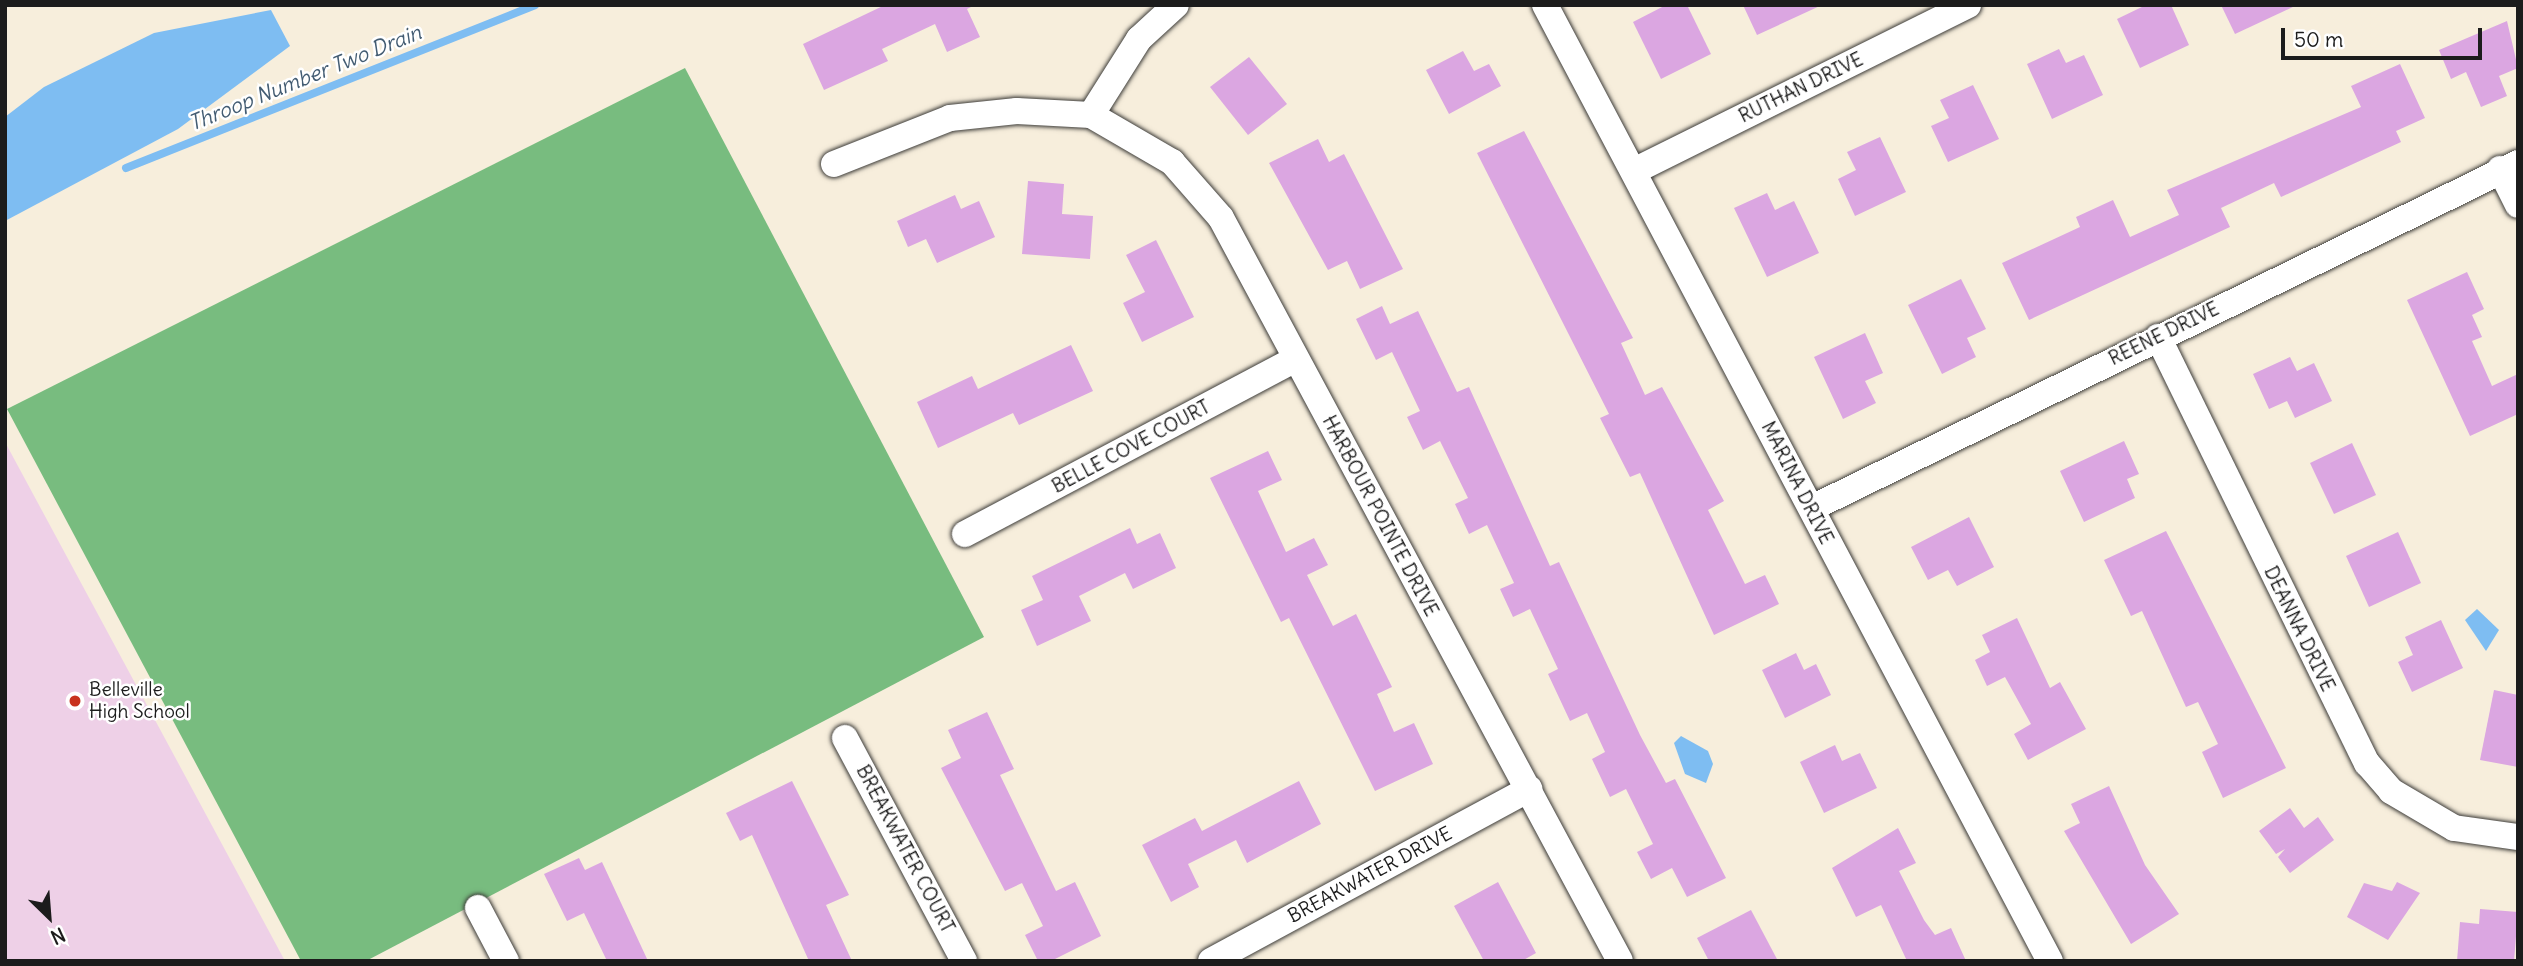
<!DOCTYPE html>
<html>
<head>
<meta charset="utf-8">
<style>
	body { margin:0 }
	#map { position:relative; width:2523px; height:966px; overflow:hidden; background:#f7eedc; font-family:Delius,sans-serif }
	div>[style] { position:absolute }
	.built>* { inset:0; background:#eed0e7 }
	.forest>* { inset:0; background:#78bc7f }
	.water>* { inset:0; background:#7ebdf2 }
	.stream>* { height:8px; margin:-4px; padding:0 4px; transform-origin:4px; border-radius:4px; background:#7ebdf2 }
	.building>* { inset:0; background:#dba6e1 }
	.roads { filter:drop-shadow(0 0 2px #3d3c39) drop-shadow(0 0 2px #3d3c39) }
	.minor>* { height:26px; margin:-13px; padding:0 13px; transform-origin:13px; border-radius:13px; background:#fff }
	.dots>* { width:19px; height:19px; translate:-50% -50%; box-sizing:border-box; border:4px solid #fff; border-radius:50% }
	span { translate:-50% -50%; white-space:nowrap; text-align:center; line-height:1.15; -webkit-text-stroke:5px #fff; paint-order:stroke }
	.street-label { font-size:19px; color:#1c1c1c }
	.poi-label { font-size:19px; color:#1c1c1c }
	.left { translate:0 -50%; text-align:left }
	.water-label { font-size:21px; color:#435c72; font-style:italic }
	.frame { position:absolute; inset:0; border:7px solid #1c1c1c; pointer-events:none }
	.north { position:absolute; left:14px; top:882px; width:70px; height:70px; -webkit-text-stroke:5px #fff; paint-order:stroke; rotate:155deg; font-size:19px; font-weight:700; line-height:28px; text-align:center; color:#1c1c1c }
	.north::after { content:''; display:block; margin:auto; width:24px; height:32px; background:#1c1c1c; clip-path:polygon(50% 0,100% 100%,50% 72%,0 100%) }
	.scale { position:absolute; left:2281px; top:28px; width:201px; height:32px; box-sizing:border-box; border:4px solid #1c1c1c; border-top:0; padding-left:9px; font-size:21px; line-height:24px; white-space:nowrap; color:#1c1c1c; -webkit-text-stroke:5px #fff; paint-order:stroke }
</style>
</head>
<body>
<div id="map">
	<div class="built">
		<div style="clip-path:polygon(5px 442px,285px 961px,5px 961px)"></div>
	</div>
	<div class="forest">
		<div style="clip-path:polygon(685px 68px,984px 637px,366px 961px,301px 961px,7px 409px)"></div>
	</div>
	<div class="water">
		<div style="clip-path:polygon(271px 10px,290px 46px,178px 129px,5px 221px,5px 117px,44px 87px,154px 33px)"></div>
		<div style="clip-path:polygon(2477px 609px,2499px 630px,2486px 651px,2465px 620px)"></div>
		<div style="clip-path:polygon(1681px 736px,1708px 751px,1713px 764px,1706px 783px,1685px 774px,1674px 743px)"></div>
	</div>
	<div class="stream">
		<div style="left:126px;top:168px;width:440px;rotate:-21.7deg"></div>
	</div>
	<div class="building">
		<div style="clip-path:polygon(885px 5px,975px 5px,967px 9px,980px 37px,947px 52px,935px 24px,882px 49px,888px 61px,824px 90px,803px 44px)"></div>
		<div style="clip-path:polygon(1666px 5px,1687px 5px,1711px 54px,1661px 79px,1633px 22px)"></div>
		<div style="clip-path:polygon(1743px 5px,1822px 5px,1757px 35px)"></div>
		<div style="clip-path:polygon(2146px 5px,2171px 5px,2189px 45px,2140px 68px,2117px 19px)"></div>
		<div style="clip-path:polygon(2221px 5px,2297px 5px,2235px 34px)"></div>
		<div style="clip-path:polygon(2507px 21px,2518px 68px,2499px 76px,2507px 96px,2481px 107px,2466px 72px,2451px 79px,2439px 50px)"></div>
		<div style="clip-path:polygon(2059px 49px,2066px 63px,2084px 55px,2103px 95px,2052px 119px,2027px 64px)"></div>
		<div style="clip-path:polygon(1463px 51px,1474px 71px,1489px 64px,1501px 86px,1449px 114px,1426px 70px)"></div>
		<div style="clip-path:polygon(1249px 57px,1287px 104px,1248px 135px,1210px 87px)"></div>
		<div style="clip-path:polygon(2400px 64px,2425px 118px,2396px 131px,2401px 142px,2281px 197px,2274px 183px,2221px 208px,2230px 227px,2029px 320px,2002px 263px,2080px 227px,2076px 217px,2113px 200px,2130px 237px,2179px 215px,2167px 190px,2361px 107px,2351px 86px)"></div>
		<div style="clip-path:polygon(1973px 85px,1999px 139px,1948px 162px,1931px 126px,1949px 118px,1940px 100px)"></div>
		<div style="clip-path:polygon(1524px 131px,1633px 338px,1621px 343px,1645px 395px,1662px 387px,1724px 501px,1708px 510px,1745px 584px,1765px 575px,1779px 604px,1714px 635px,1640px 473px,1630px 477px,1600px 418px,1609px 414px,1477px 153px)"></div>
		<div style="clip-path:polygon(1880px 137px,1906px 192px,1855px 216px,1838px 179px,1856px 170px,1847px 152px)"></div>
		<div style="clip-path:polygon(1318px 139px,1329px 162px,1344px 154px,1403px 269px,1360px 289px,1347px 261px,1328px 270px,1269px 163px)"></div>
		<div style="clip-path:polygon(1028px 181px,1064px 184px,1062px 214px,1093px 216px,1090px 259px,1022px 254px)"></div>
		<div style="clip-path:polygon(1767px 193px,1775px 210px,1794px 201px,1819px 253px,1767px 277px,1734px 208px)"></div>
		<div style="clip-path:polygon(955px 195px,961px 209px,979px 201px,995px 237px,937px 263px,926px 239px,908px 247px,897px 221px)"></div>
		<div style="clip-path:polygon(1156px 240px,1194px 317px,1142px 342px,1123px 303px,1145px 292px,1126px 255px)"></div>
		<div style="clip-path:polygon(2467px 272px,2484px 309px,2472px 315px,2482px 337px,2472px 341px,2492px 386px,2518px 374px,2518px 414px,2470px 436px,2407px 300px)"></div>
		<div style="clip-path:polygon(1961px 279px,1986px 329px,1967px 338px,1976px 357px,1942px 374px,1908px 305px)"></div>
		<div style="clip-path:polygon(1382px 306px,1390px 324px,1418px 311px,1457px 392px,1469px 387px,1550px 566px,1559px 562px,1640px 735px,1666px 783px,1675px 779px,1726px 878px,1687px 897px,1672px 868px,1651px 879px,1637px 852px,1653px 844px,1626px 789px,1610px 797px,1592px 759px,1605px 752px,1587px 713px,1570px 721px,1548px 674px,1558px 669px,1530px 609px,1513px 617px,1500px 589px,1514px 583px,1487px 525px,1469px 534px,1455px 504px,1468px 498px,1440px 441px,1423px 450px,1407px 417px,1420px 411px,1392px 352px,1376px 360px,1356px 319px)"></div>
		<div style="clip-path:polygon(1865px 333px,1883px 373px,1865px 381px,1876px 403px,1843px 419px,1814px 357px)"></div>
		<div style="clip-path:polygon(1071px 345px,1093px 391px,1019px 425px,1013px 413px,938px 448px,917px 402px,972px 376px,978px 389px)"></div>
		<div style="clip-path:polygon(2290px 357px,2297px 371px,2314px 363px,2332px 401px,2295px 418px,2287px 401px,2269px 409px,2253px 374px)"></div>
		<div style="clip-path:polygon(2124px 441px,2139px 474px,2127px 479px,2135px 498px,2084px 522px,2060px 471px)"></div>
		<div style="clip-path:polygon(2352px 443px,2376px 495px,2334px 514px,2310px 463px)"></div>
		<div style="clip-path:polygon(1268px 451px,1282px 480px,1258px 491px,1286px 552px,1314px 538px,1328px 565px,1307px 575px,1333px 626px,1356px 614px,1392px 687px,1377px 694px,1394px 732px,1414px 723px,1433px 764px,1375px 791px,1289px 618px,1281px 622px,1210px 478px)"></div>
		<div style="clip-path:polygon(1969px 517px,1994px 567px,1957px 586px,1948px 570px,1928px 580px,1911px 547px)"></div>
		<div style="clip-path:polygon(1130px 528px,1137px 544px,1160px 533px,1176px 568px,1133px 589px,1125px 573px,1079px 596px,1091px 621px,1037px 646px,1021px 610px,1043px 600px,1032px 576px)"></div>
		<div style="clip-path:polygon(2166px 531px,2286px 768px,2223px 798px,2202px 752px,2218px 744px,2198px 702px,2186px 707px,2142px 611px,2131px 616px,2104px 560px)"></div>
		<div style="clip-path:polygon(2398px 532px,2421px 583px,2369px 607px,2346px 556px)"></div>
		<div style="clip-path:polygon(2017px 618px,2050px 688px,2060px 682px,2086px 729px,2028px 760px,2014px 734px,2031px 724px,2005px 677px,1987px 686px,1975px 660px,1990px 652px,1982px 635px)"></div>
		<div style="clip-path:polygon(2441px 620px,2463px 668px,2412px 692px,2398px 662px,2413px 655px,2405px 637px)"></div>
		<div style="clip-path:polygon(1796px 653px,1804px 670px,1816px 664px,1831px 695px,1785px 718px,1762px 670px)"></div>
		<div style="clip-path:polygon(2494px 690px,2518px 695px,2518px 767px,2480px 760px)"></div>
		<div style="clip-path:polygon(987px 712px,1014px 769px,1000px 775px,1056px 891px,1075px 882px,1101px 936px,1051px 961px,1038px 961px,1025px 935px,1043px 926px,1022px 883px,1005px 891px,941px 768px,961px 758px,948px 730px)"></div>
		<div style="clip-path:polygon(1835px 745px,1842px 761px,1860px 753px,1877px 788px,1824px 813px,1800px 762px)"></div>
		<div style="clip-path:polygon(792px 781px,849px 895px,826px 905px,852px 961px,809px 961px,752px 835px,740px 841px,726px 813px)"></div>
		<div style="clip-path:polygon(1299px 781px,1321px 824px,1247px 863px,1236px 840px,1188px 864px,1199px 887px,1171px 902px,1142px 845px,1195px 818px,1202px 831px)"></div>
		<div style="clip-path:polygon(2109px 786px,2145px 865px,2179px 914px,2131px 944px,2064px 831px,2080px 823px,2071px 804px)"></div>
		<div style="clip-path:polygon(2290px 808px,2304px 828px,2318px 817px,2334px 840px,2290px 873px,2278px 857px,2285px 849px,2276px 854px,2259px 831px)"></div>
		<div style="clip-path:polygon(1898px 828px,1916px 863px,1899px 871px,1924px 920px,1935px 935px,1951px 928px,1966px 961px,1907px 961px,1881px 905px,1856px 917px,1832px 868px)"></div>
		<div style="clip-path:polygon(579px 858px,585px 870px,602px 862px,648px 961px,607px 961px,584px 913px,567px 921px,544px 874px)"></div>
		<div style="clip-path:polygon(1498px 882px,1536px 953px,1522px 961px,1484px 961px,1454px 906px)"></div>
		<div style="clip-path:polygon(2397px 882px,2420px 893px,2388px 940px,2347px 917px,2364px 883px,2392px 891px)"></div>
		<div style="clip-path:polygon(2480px 909px,2518px 912px,2514px 961px,2457px 961px,2460px 922px,2479px 924px)"></div>
		<div style="clip-path:polygon(1751px 910px,1778px 961px,1709px 961px,1697px 938px)"></div>
	</div>
	<div class="roads">
		<div class="minor">
			<div style="left:1545px;top:5px;width:1081px;rotate:62.16deg"></div>
			<div style="left:1091px;top:115px;width:94px;rotate:30.1deg"></div>
			<div style="left:1172px;top:162px;width:74px;rotate:48.8deg"></div>
			<div style="left:1221px;top:218px;width:843px;rotate:61.76deg"></div>
			<div style="left:834px;top:164px;width:125px;rotate:-21.6deg"></div>
			<div style="left:950px;top:118px;width:67px;rotate:-6deg"></div>
			<div style="left:1017px;top:111px;width:74px;rotate:3.1deg"></div>
			<div style="left:1091px;top:115px;width:90px;rotate:-57.7deg"></div>
			<div style="left:1139px;top:39px;width:50px;rotate:-42.6deg"></div>
			<div style="left:2500px;top:169px;width:40px;rotate:63.4deg"></div>
			<div style="left:1634px;top:171px;width:373px;rotate:-26.4deg"></div>
			<div style="left:2158px;top:337px;width:475px;rotate:63.9deg"></div>
			<div style="left:2367px;top:763px;width:37px;rotate:49deg"></div>
			<div style="left:2391px;top:791px;width:73px;rotate:30.4deg"></div>
			<div style="left:2454px;top:828px;width:65px;rotate:8deg"></div>
			<div style="left:1812px;top:508px;width:786px;rotate:-26.04deg"></div>
			<div style="left:965px;top:534px;width:374px;rotate:-27.9deg"></div>
			<div style="left:845px;top:738px;width:253px;rotate:61.9deg"></div>
			<div style="left:478px;top:908px;width:60px;rotate:62.2deg"></div>
			<div style="left:1211px;top:961px;width:362px;rotate:-28.4deg"></div>
		</div>
	</div>
	<div class="dots">
		<div style="left:75px;top:701px;background:#c8321e"></div>
	</div>
	<div class="street-label">
		<span style="left:1801px;top:88px;rotate:-26deg">RUTHAN DRIVE</span>
		<span style="left:2164px;top:334px;rotate:-26deg">REENE DRIVE</span>
		<span style="left:1131px;top:447px;rotate:-28deg">BELLE COVE COURT</span>
		<span style="left:1797px;top:483px;rotate:63deg">MARINA DRIVE</span>
		<span style="left:1380px;top:516px;rotate:62deg">HARBOUR POINTE DRIVE</span>
		<span style="left:2299px;top:629px;rotate:64deg">DEANNA DRIVE</span>
		<span style="left:905px;top:849px;rotate:62deg">BREAKWATER COURT</span>
		<span style="left:1370px;top:875px;rotate:-28deg">BREAKWATER DRIVE</span>
	</div>
	<div class="poi-label">
		<span class="left" style="left:89px;top:701px">Belleville<br>High School</span>
	</div>
	<div class="water-label">
		<span style="left:305px;top:78px;rotate:-22deg">Throop Number Two Drain</span>
	</div>
	<div class="frame"></div>
	<div class="north">N</div>
	<div class="scale">50 m</div>
</div>
</body>
</html>
